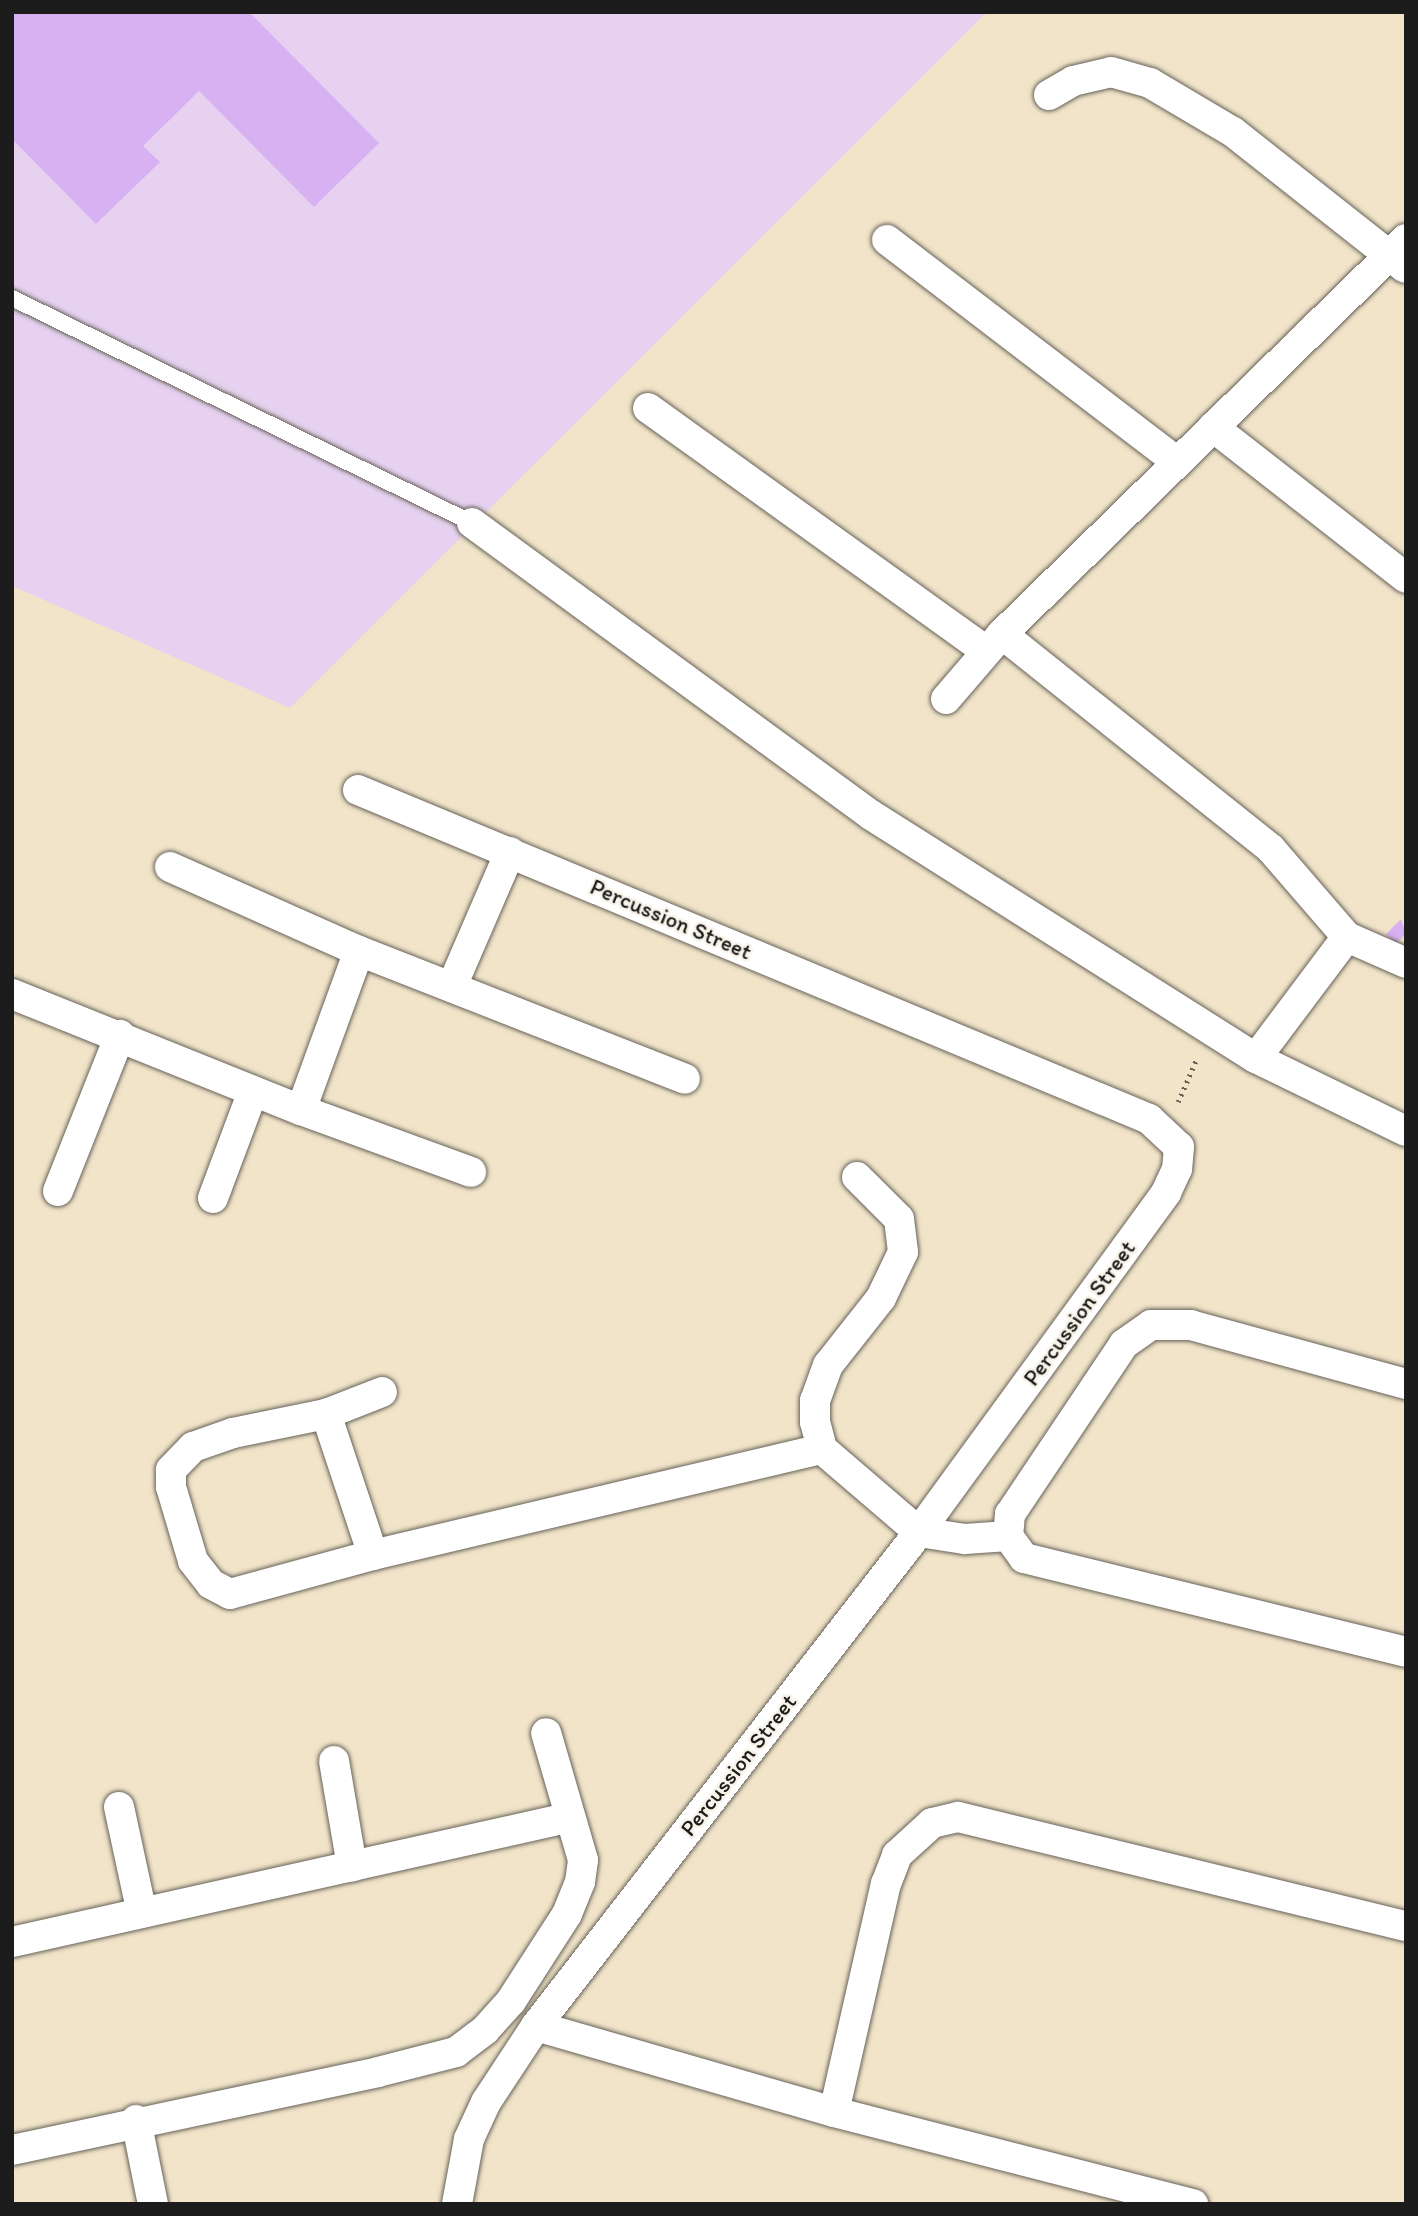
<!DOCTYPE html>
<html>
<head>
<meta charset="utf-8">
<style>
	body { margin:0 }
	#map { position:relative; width:1418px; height:2216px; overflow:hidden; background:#f1e4c9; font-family:Itim,sans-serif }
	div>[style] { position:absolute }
	.built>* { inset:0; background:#e6d2f0 }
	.building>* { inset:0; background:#d7b1f1 }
	.path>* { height:4.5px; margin-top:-2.25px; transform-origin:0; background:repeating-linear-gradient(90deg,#676259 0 2px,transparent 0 7px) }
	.roads { filter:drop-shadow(0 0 2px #676259) drop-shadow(0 0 2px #676259) }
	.lane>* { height:16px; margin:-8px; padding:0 8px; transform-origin:8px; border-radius:8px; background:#fff }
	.street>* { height:30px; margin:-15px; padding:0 15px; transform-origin:15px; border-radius:15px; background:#fff }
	span { translate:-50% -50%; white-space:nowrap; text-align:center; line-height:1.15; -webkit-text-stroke:5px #f7f3e8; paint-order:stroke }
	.street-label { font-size:23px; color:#1c1c1c }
	.frame { position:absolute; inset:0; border:14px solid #1c1c1c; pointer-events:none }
</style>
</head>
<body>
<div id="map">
	<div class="built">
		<div style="clip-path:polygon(12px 12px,987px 12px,290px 708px,12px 586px)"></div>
	</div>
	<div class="building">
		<div style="clip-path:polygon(12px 12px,249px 12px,379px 143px,314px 207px,199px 91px,143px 146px,160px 162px,96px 224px,12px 139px)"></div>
		<div style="clip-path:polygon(1401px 919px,1406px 934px,1395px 944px,1386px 934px)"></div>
	</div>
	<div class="path">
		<div style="left:1178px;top:1102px;width:48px;rotate:-66.6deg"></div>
	</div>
	<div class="roads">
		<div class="lane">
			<div style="left:12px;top:298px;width:512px;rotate:26.06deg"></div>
		</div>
		<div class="street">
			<div style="left:1049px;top:95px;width:28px;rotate:-30deg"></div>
			<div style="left:1073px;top:81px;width:39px;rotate:-13deg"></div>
			<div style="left:1111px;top:72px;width:41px;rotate:15.8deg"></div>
			<div style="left:1150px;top:83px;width:96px;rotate:30.6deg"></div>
			<div style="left:1233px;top:132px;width:219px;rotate:38.3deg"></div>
			<div style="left:887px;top:240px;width:365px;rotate:37.4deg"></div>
			<div style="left:648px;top:408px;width:416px;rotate:35.7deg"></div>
			<div style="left:1213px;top:427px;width:245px;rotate:38deg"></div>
			<div style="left:472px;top:523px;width:494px;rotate:36.2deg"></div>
			<div style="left:871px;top:815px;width:455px;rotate:32.3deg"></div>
			<div style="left:1256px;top:1058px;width:167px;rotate:26deg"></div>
			<div style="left:1002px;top:634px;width:344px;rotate:38.6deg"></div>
			<div style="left:1271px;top:849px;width:116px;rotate:49.2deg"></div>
			<div style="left:1347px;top:937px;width:64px;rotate:23.8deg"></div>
			<div style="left:946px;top:699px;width:86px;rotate:-49.3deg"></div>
			<div style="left:1002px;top:634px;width:565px;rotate:-44.35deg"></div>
			<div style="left:358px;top:790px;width:857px;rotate:22.58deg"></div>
			<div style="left:1149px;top:1119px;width:41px;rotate:43deg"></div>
			<div style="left:1179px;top:1147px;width:22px;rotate:95deg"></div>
			<div style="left:1177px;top:1169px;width:26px;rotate:115deg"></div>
			<div style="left:1166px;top:1193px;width:419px;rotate:126.1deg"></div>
			<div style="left:919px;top:1532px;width:625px;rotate:127.79deg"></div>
			<div style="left:536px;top:2026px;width:91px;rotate:123.3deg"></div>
			<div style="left:486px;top:2102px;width:41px;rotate:114.7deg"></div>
			<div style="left:469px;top:2139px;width:66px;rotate:100.5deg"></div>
			<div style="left:170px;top:867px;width:207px;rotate:24deg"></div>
			<div style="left:359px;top:951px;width:350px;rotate:21.4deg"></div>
			<div style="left:452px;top:986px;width:146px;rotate:-66.6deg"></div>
			<div style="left:12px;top:994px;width:311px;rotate:21.9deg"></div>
			<div style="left:301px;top:1110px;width:181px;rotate:20deg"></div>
			<div style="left:1256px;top:1058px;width:151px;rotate:-53.1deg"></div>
			<div style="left:301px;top:1110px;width:169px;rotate:-70deg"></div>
			<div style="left:857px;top:1177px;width:59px;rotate:45deg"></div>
			<div style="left:899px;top:1219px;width:33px;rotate:83deg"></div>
			<div style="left:903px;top:1252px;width:51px;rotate:115.6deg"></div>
			<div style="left:881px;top:1298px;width:85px;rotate:128.3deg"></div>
			<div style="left:828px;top:1365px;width:37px;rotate:110deg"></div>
			<div style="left:815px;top:1400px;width:22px;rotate:90deg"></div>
			<div style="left:815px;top:1422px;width:28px;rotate:75deg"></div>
			<div style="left:822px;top:1449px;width:128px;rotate:40.6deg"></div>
			<div style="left:919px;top:1532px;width:47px;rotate:8.7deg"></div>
			<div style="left:965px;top:1539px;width:43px;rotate:-4deg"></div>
			<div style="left:58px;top:1191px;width:168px;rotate:-68.3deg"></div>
			<div style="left:213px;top:1198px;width:114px;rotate:-69.5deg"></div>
			<div style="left:1406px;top:1384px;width:223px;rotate:-164.7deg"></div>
			<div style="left:1191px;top:1325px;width:40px;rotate:180deg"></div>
			<div style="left:1151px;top:1325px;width:33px;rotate:145deg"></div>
			<div style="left:1124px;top:1344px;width:205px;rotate:123.8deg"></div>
			<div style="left:1010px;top:1514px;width:22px;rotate:95deg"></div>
			<div style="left:1008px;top:1536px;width:27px;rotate:54deg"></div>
			<div style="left:1024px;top:1558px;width:393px;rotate:13.8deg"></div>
			<div style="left:326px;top:1414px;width:95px;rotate:168.5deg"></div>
			<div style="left:233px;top:1433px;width:42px;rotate:160.7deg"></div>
			<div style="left:193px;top:1447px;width:32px;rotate:134deg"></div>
			<div style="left:171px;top:1470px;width:17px;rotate:90deg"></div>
			<div style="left:171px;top:1487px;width:77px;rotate:73.4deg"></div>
			<div style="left:193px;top:1561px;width:29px;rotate:52deg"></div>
			<div style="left:211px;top:1584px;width:21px;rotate:28deg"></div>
			<div style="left:230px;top:1594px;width:148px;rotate:-15.3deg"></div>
			<div style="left:373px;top:1555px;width:461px;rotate:-13.3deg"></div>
			<div style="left:373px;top:1555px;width:149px;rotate:-108.4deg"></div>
			<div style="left:326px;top:1414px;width:60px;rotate:-21.4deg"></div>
			<div style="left:334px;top:1761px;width:107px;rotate:80.3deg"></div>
			<div style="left:119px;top:1807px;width:108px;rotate:77.8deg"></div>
			<div style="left:12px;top:1942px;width:569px;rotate:-12.59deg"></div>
			<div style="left:536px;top:2026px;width:310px;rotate:16.1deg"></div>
			<div style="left:834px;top:2112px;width:371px;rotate:14.4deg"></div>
			<div style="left:834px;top:2112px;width:234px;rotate:-77.2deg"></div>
			<div style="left:886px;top:1884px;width:31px;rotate:-69deg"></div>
			<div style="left:897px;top:1855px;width:47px;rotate:-42.4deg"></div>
			<div style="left:932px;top:1823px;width:27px;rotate:-13deg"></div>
			<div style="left:958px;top:1817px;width:461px;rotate:13.7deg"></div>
			<div style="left:136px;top:2120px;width:86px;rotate:78.6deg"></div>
			<div style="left:12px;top:2150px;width:374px;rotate:-12deg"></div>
			<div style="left:378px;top:2072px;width:81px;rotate:-14.4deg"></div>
			<div style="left:456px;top:2052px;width:36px;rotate:-37deg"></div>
			<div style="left:485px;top:2030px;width:39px;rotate:-48deg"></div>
			<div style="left:511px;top:2001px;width:103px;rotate:-57.2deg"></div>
			<div style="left:567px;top:1914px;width:35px;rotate:-68deg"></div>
			<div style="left:580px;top:1882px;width:22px;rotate:-82deg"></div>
			<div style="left:583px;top:1860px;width:132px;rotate:-106.2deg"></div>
		</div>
	</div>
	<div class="street-label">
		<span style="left:671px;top:919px;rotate:23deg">Percussion Street</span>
		<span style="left:1079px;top:1313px;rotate:-54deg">Percussion Street</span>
		<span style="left:738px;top:1765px;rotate:-52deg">Percussion Street</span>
	</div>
	<div class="frame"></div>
</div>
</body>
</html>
